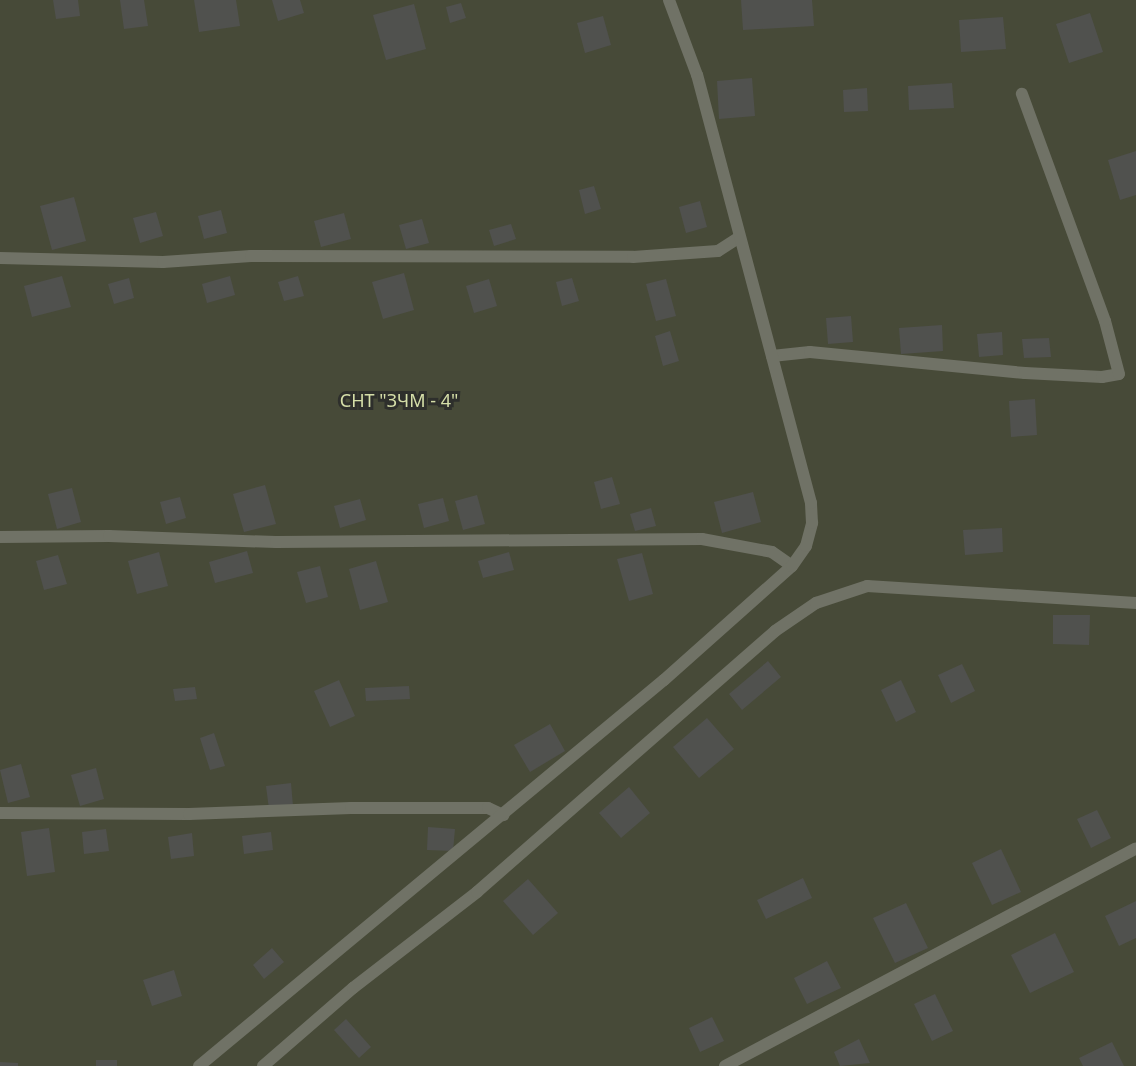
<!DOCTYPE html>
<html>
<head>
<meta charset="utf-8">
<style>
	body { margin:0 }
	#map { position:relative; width:1136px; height:1066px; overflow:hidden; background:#2e2f2c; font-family:"Noto Sans",sans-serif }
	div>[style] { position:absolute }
	.green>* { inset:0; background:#474a38 }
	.building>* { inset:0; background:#50514e }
	.service>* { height:12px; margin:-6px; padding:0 6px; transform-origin:6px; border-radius:6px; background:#707266 }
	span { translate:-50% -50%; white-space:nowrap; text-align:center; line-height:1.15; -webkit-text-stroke:6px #2e2f2c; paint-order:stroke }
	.park-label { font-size:18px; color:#d5dea8 }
</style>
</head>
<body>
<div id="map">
	<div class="green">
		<div style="clip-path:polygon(0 0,1136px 0,1136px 1066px,0 1066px)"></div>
	</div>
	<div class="building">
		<div style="clip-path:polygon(53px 0,78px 0,80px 16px,56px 19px)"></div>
		<div style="clip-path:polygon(120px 0,144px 0,148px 26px,124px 29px)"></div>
		<div style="clip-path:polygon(194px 0,236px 0,240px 26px,199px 32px)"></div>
		<div style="clip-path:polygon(272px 0,300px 0,304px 13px,278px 21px)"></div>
		<div style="clip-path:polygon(741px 0,812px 0,814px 26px,743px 30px)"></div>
		<div style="clip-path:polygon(461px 3px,466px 18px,450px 23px,446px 7px)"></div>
		<div style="clip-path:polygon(414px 4px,426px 49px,386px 60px,373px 15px)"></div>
		<div style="clip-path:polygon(1090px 13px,1103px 52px,1069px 63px,1056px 24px)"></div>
		<div style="clip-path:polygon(603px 16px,611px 45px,585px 53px,577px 23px)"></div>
		<div style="clip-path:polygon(1003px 17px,1006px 49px,961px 52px,959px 20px)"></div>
		<div style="clip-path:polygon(752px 78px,755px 116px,719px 119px,717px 81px)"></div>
		<div style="clip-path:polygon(952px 83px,954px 108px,909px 110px,908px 86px)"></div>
		<div style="clip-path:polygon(867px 88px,868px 111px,844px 112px,843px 90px)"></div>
		<div style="clip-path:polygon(1136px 151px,1136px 195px,1120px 200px,1108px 160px)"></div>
		<div style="clip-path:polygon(594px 186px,601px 209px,585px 214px,579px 190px)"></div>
		<div style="clip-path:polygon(74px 197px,86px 241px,52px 250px,40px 206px)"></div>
		<div style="clip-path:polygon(700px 201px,707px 227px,686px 233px,679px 207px)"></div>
		<div style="clip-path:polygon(221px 210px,227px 233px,204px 239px,198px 216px)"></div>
		<div style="clip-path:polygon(156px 212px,163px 236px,140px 243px,133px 218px)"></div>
		<div style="clip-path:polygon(344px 213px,351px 239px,321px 247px,314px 221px)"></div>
		<div style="clip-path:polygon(422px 219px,429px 243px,406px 249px,399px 225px)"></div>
		<div style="clip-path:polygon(511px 224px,516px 239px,494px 246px,489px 230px)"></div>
		<div style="clip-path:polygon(404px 273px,414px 310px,383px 319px,372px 282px)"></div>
		<div style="clip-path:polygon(62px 276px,71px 307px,32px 317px,24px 286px)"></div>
		<div style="clip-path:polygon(230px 276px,235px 295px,207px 303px,202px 284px)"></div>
		<div style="clip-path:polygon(298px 276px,304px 296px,284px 301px,278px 282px)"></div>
		<div style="clip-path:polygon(129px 278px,134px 298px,114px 304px,108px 284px)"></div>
		<div style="clip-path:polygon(572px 278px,579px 301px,562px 306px,556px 282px)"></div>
		<div style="clip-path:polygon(489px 279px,497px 306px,474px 313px,466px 286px)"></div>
		<div style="clip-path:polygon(666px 279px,676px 316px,656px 321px,646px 284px)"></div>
		<div style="clip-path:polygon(851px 316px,853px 342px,828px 344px,826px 318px)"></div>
		<div style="clip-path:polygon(942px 325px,943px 351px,901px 354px,899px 328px)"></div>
		<div style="clip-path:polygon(670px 331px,679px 361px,663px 366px,655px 336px)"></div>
		<div style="clip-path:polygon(1002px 332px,1003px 355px,979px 357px,977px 334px)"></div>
		<div style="clip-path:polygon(1049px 338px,1051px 357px,1024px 358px,1022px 339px)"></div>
		<div style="clip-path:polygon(1035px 399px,1037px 435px,1011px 437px,1009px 401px)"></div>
		<div style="clip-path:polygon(612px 477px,620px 504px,601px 509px,594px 482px)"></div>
		<div style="clip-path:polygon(265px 485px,276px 524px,244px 532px,233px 494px)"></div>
		<div style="clip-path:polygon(72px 488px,81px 522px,57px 529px,48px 494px)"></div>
		<div style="clip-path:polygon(753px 492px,761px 522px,722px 533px,714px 502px)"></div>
		<div style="clip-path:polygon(477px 495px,485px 524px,463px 530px,455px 501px)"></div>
		<div style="clip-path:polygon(180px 497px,186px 518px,166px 524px,160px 502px)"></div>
		<div style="clip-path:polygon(443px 498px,449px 521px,424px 528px,418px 504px)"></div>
		<div style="clip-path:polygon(360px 499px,366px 520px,340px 528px,334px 506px)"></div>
		<div style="clip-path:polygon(651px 508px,656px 526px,635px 531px,630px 514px)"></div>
		<div style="clip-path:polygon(1002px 528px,1003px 552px,965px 555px,963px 530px)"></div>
		<div style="clip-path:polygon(247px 551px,253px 573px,215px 583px,209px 562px)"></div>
		<div style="clip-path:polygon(159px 552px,168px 586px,137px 594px,128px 561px)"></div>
		<div style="clip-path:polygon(509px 552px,514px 570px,483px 578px,478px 561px)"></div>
		<div style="clip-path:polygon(642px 553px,653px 594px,629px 601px,617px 559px)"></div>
		<div style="clip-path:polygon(58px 555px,67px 584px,44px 590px,36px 561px)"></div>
		<div style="clip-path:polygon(376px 561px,388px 602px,360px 610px,349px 569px)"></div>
		<div style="clip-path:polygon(320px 566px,328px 597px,306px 603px,297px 572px)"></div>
		<div style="clip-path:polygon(1053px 615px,1090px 615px,1089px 645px,1053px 644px)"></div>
		<div style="clip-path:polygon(768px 661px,781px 677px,742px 710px,729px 694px)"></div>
		<div style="clip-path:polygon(962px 664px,975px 691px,951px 703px,938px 675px)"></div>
		<div style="clip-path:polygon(339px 680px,355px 716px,330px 727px,314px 691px)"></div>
		<div style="clip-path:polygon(901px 680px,916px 712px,896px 722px,881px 690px)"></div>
		<div style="clip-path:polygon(409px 686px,410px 699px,366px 701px,365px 688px)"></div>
		<div style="clip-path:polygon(195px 687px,197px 699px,175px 701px,173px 689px)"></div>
		<div style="clip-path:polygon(707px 718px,734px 749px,699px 778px,673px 747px)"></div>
		<div style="clip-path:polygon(550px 724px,565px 751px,530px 772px,514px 745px)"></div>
		<div style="clip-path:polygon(214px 733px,225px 766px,210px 770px,200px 738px)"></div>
		<div style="clip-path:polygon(21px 764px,30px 797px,8px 803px,0 770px)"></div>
		<div style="clip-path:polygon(96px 768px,104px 799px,80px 806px,71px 775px)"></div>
		<div style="clip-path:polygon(291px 783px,293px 806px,269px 809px,266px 786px)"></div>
		<div style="clip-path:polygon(629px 787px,650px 813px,621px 838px,599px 813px)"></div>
		<div style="clip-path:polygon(1097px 810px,1111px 838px,1091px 848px,1077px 819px)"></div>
		<div style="clip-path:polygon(428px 827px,455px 829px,453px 851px,427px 850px)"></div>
		<div style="clip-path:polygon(49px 828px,55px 872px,27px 876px,21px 832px)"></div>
		<div style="clip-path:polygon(106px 829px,109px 851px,84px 854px,82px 832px)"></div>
		<div style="clip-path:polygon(271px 832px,273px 850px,244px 854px,242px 836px)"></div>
		<div style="clip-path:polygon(192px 833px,194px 856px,171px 859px,168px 837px)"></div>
		<div style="clip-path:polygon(1001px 849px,1021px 892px,992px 905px,972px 863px)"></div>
		<div style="clip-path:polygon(803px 878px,812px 898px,766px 919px,757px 900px)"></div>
		<div style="clip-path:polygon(528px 879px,558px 913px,533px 935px,503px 901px)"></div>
		<div style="clip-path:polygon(1136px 901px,1136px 938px,1119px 946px,1105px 916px)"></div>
		<div style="clip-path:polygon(906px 903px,928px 948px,895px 963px,873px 918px)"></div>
		<div style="clip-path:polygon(1055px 933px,1074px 972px,1030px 993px,1011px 955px)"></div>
		<div style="clip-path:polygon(272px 948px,284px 962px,264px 979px,253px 965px)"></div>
		<div style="clip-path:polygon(827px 961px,841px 988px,807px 1004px,794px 978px)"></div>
		<div style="clip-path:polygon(174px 970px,182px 996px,152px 1006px,143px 980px)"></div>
		<div style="clip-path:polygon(935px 994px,953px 1031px,932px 1041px,914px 1004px)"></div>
		<div style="clip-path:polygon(712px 1017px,724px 1041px,700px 1052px,689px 1028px)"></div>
		<div style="clip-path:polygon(346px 1019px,371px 1047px,359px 1058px,334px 1030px)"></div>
		<div style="clip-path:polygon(859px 1039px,870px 1063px,840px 1066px,834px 1052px)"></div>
		<div style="clip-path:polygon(1112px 1042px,1124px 1066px,1083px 1066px,1079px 1058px)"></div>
		<div style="clip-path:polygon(96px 1060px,117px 1060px,117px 1066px,96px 1066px)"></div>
		<div style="clip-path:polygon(0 1062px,18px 1063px,18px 1066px,0 1066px)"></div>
	</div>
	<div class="service">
		<div style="left:0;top:258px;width:163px;rotate:1.4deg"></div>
		<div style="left:163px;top:262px;width:88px;rotate:-3.9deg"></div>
		<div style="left:251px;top:256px;width:382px;rotate:0.1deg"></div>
		<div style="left:633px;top:257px;width:85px;rotate:-4deg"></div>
		<div style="left:718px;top:251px;width:24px;rotate:-33deg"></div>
		<div style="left:772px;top:356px;width:38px;rotate:-6deg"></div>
		<div style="left:810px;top:352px;width:216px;rotate:5.6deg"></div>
		<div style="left:1025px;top:373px;width:77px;rotate:3deg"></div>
		<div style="left:1102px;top:377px;width:17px;rotate:-10deg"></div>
		<div style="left:1119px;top:374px;width:55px;rotate:-104.8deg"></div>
		<div style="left:1105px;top:321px;width:242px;rotate:-110.1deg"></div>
		<div style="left:0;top:537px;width:109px;rotate:-0.5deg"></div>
		<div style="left:109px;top:536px;width:167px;rotate:2.1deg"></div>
		<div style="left:276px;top:542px;width:426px;rotate:-0.4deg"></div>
		<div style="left:702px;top:539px;width:71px;rotate:10.5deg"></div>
		<div style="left:772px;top:552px;width:24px;rotate:35deg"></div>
		<div style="left:0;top:813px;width:189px;rotate:0.3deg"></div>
		<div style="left:189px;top:814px;width:162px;rotate:-2.1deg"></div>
		<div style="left:351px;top:808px;width:137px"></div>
		<div style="left:488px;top:808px;width:17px;rotate:25deg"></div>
		<div style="left:199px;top:1066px;width:604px;rotate:-39.7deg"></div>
		<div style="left:664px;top:680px;width:171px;rotate:-41.7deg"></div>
		<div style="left:792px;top:566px;width:24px;rotate:-55deg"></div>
		<div style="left:806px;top:546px;width:24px;rotate:-75deg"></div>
		<div style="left:812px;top:523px;width:20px;rotate:-93deg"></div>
		<div style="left:811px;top:503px;width:443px;rotate:-104.9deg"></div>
		<div style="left:697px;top:75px;width:80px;rotate:-110.5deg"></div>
		<div style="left:263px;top:1066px;width:119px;rotate:-40.9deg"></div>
		<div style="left:353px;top:988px;width:157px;rotate:-37.7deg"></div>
		<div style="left:477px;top:892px;width:396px;rotate:-41.2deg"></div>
		<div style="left:775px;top:631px;width:50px;rotate:-34.3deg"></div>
		<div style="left:816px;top:603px;width:54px;rotate:-18.4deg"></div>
		<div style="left:867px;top:586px;width:270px;rotate:3.6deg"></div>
		<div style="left:725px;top:1066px;width:465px;rotate:-27.9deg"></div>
	</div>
	<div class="park-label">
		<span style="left:399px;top:400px">СНТ "ЗЧМ - 4"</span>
	</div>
</div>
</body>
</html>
